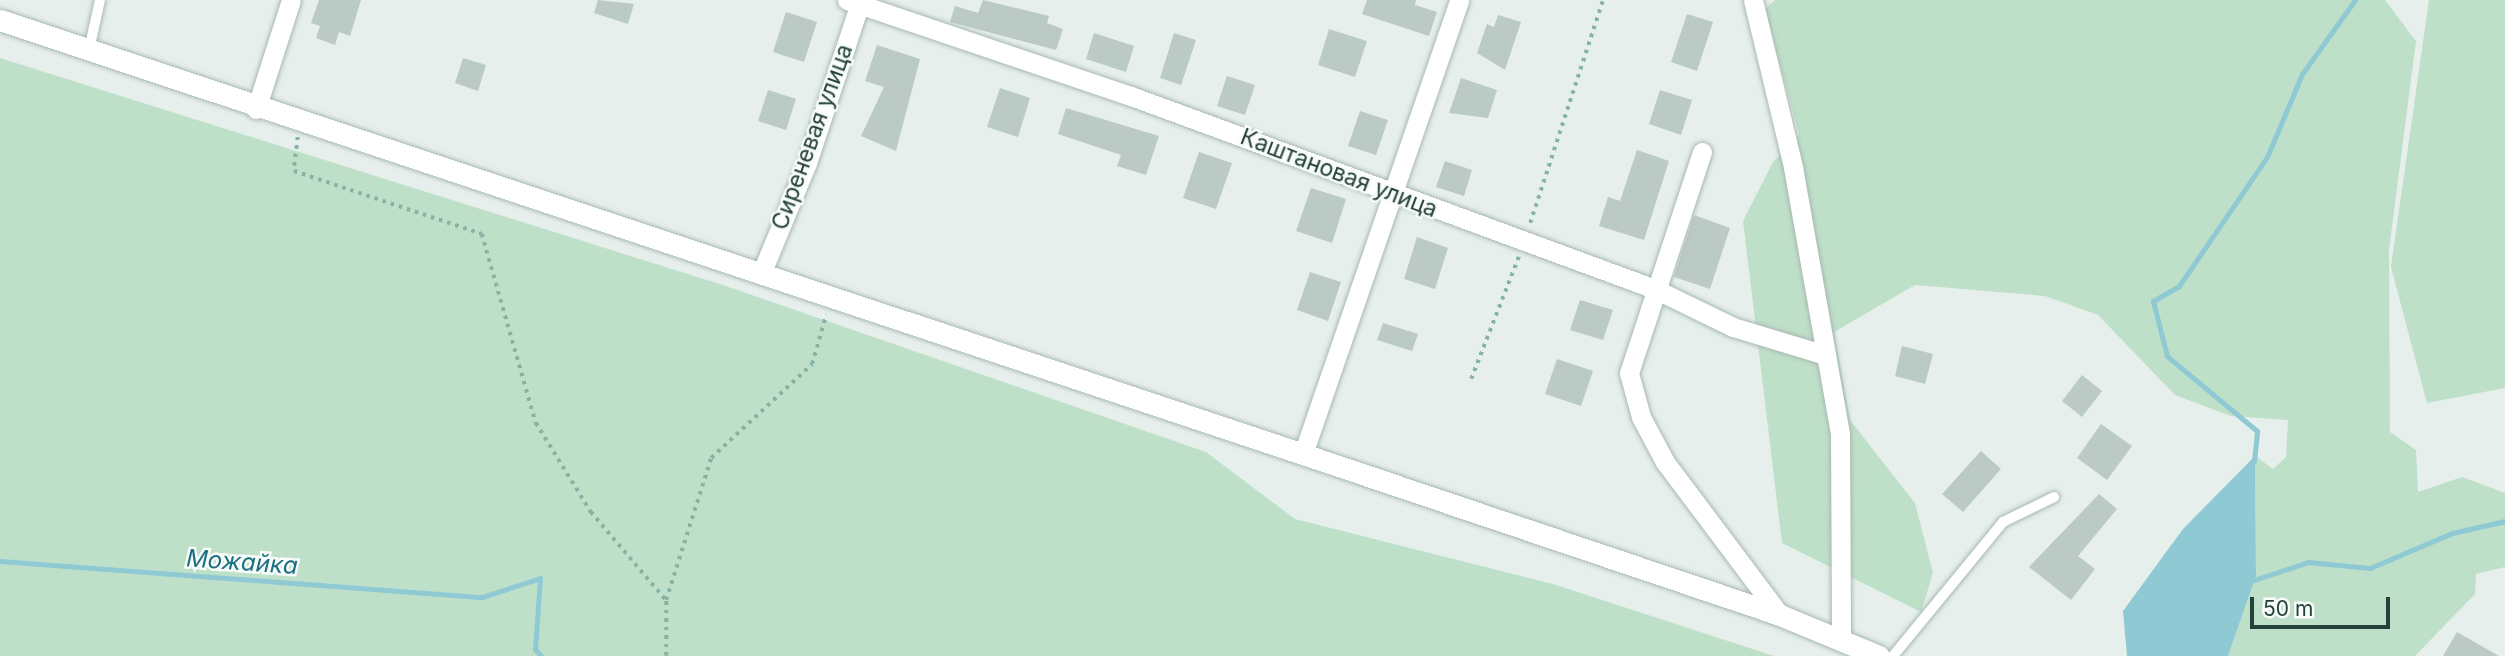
<!DOCTYPE html>
<html>
<head>
<meta charset="utf-8">
<style>
	body { margin:0 }
	#map { position:relative; width:2505px; height:656px; overflow:hidden; background:#e6efeb; font-family:Inter,sans-serif }
	div>[style] { position:absolute }
	.green>* { inset:0; background:#bfe0c8 }
	.water>* { inset:0; background:#8ec9d4 }
	.stream>* { height:5px; margin:-2.5px; padding:0 2.5px; transform-origin:2.5px; border-radius:2.5px; background:#8ec9d4 }
	.building>* { inset:0; background:#bbcac4 }
	.path>* { height:3.5px; margin-top:-1.75px; transform-origin:0; background:repeating-linear-gradient(90deg,#86b3a5 0 3.5px,transparent 0 8.5px) }
	.roads { filter:drop-shadow(0 0 2px #a8b8b2) drop-shadow(0 0 2px #a8b8b2) }
	.service>* { height:10px; margin:-5px; padding:0 5px; transform-origin:5px; border-radius:5px; background:#fff }
	.minor>* { height:19px; margin:-9.5px; padding:0 9.5px; transform-origin:9.5px; border-radius:9.5px; background:#fff }
	.secondary>* { height:21px; margin:-10.5px; padding:0 10.5px; transform-origin:10.5px; border-radius:10.5px; background:#fff }
	span { translate:-50% -50%; white-space:nowrap; text-align:center; line-height:1.15; -webkit-text-stroke:5px #f7fbf9; paint-order:stroke }
	.street-label { font-size:23px; color:#24423a }
	.water-label { font-size:24px; color:#1c6f80; font-style:italic }
	.scale { position:absolute; left:2250px; top:597px; width:140px; height:32px; box-sizing:border-box; border:4px solid #24423a; border-top:0; padding-left:9px; font-size:21px; line-height:24px; white-space:nowrap; color:#24423a; -webkit-text-stroke:5px #f7fbf9; paint-order:stroke }
</style>
</head>
<body>
<div id="map">
	<div class="green">
		<div style="clip-path:polygon(1775px 0,2385px 0,2416px 41px,2389px 250px,2390px 432px,2416px 450px,2418px 492px,2462px 477px,2505px 493px,2505px 567px,2476px 574px,2475px 594px,2415px 656px,2228px 656px,2256px 576px,2255px 456px,2273px 469px,2286px 457px,2288px 420px,2231px 416px,2175px 395px,2098px 315px,2045px 296px,1915px 285px,1834px 332px,1850px 420px,1915px 503px,1933px 573px,1921px 612px,1782px 543px,1743px 221px,1773px 162px,1799px 134px,1765px 9px)"></div>
		<div style="clip-path:polygon(2429px 0,2505px 0,2505px 388px,2427px 403px,2391px 267px)"></div>
		<div style="clip-path:polygon(0 58px,726px 286px,1206px 452px,1295px 519px,1553px 584px,1774px 656px,0 656px)"></div>
	</div>
	<div class="water">
		<div style="clip-path:polygon(2255px 456px,2256px 576px,2228px 656px,2127px 656px,2123px 611px,2183px 529px)"></div>
	</div>
	<div class="stream">
		<div style="left:2254px;top:461px;width:30px;rotate:-84deg"></div>
		<div style="left:2257px;top:431px;width:117px;rotate:-140.2deg"></div>
		<div style="left:2167px;top:356px;width:57px;rotate:-104.3deg"></div>
		<div style="left:2153px;top:301px;width:30px;rotate:-30deg"></div>
		<div style="left:2179px;top:286px;width:156px;rotate:-55.7deg"></div>
		<div style="left:2267px;top:157px;width:90px;rotate:-67.1deg"></div>
		<div style="left:2302px;top:74px;width:91px;rotate:-54.4deg"></div>
		<div style="left:0;top:561px;width:483px;rotate:4.3deg"></div>
		<div style="left:482px;top:597px;width:61px;rotate:-18.1deg"></div>
		<div style="left:540px;top:578px;width:71px;rotate:94deg"></div>
		<div style="left:535px;top:649px;width:9px;rotate:49deg"></div>
		<div style="left:2251px;top:581px;width:60px;rotate:-18.4deg"></div>
		<div style="left:2308px;top:562px;width:62px;rotate:5.5deg"></div>
		<div style="left:2370px;top:568px;width:89px;rotate:-23.1deg"></div>
		<div style="left:2452px;top:533px;width:54px;rotate:-12.8deg"></div>
	</div>
	<div class="building">
		<div style="clip-path:polygon(319px 0,361px 0,350px 36px,339px 32px,335px 45px,316px 38px,320px 26px,311px 23px)"></div>
		<div style="clip-path:polygon(598px 0,634px 4px,628px 24px,594px 13px)"></div>
		<div style="clip-path:polygon(983px 0,1049px 16px,1047px 23px,1063px 29px,1056px 50px,950px 22px,955px 6px,978px 13px)"></div>
		<div style="clip-path:polygon(1367px 0,1416px 0,1415px 5px,1437px 12px,1429px 36px,1362px 14px)"></div>
		<div style="clip-path:polygon(786px 12px,817px 22px,804px 62px,773px 52px)"></div>
		<div style="clip-path:polygon(1687px 14px,1713px 22px,1697px 71px,1671px 62px)"></div>
		<div style="clip-path:polygon(1498px 15px,1521px 22px,1505px 70px,1477px 53px,1487px 24px,1494px 27px)"></div>
		<div style="clip-path:polygon(1329px 29px,1367px 41px,1355px 77px,1318px 65px)"></div>
		<div style="clip-path:polygon(1094px 33px,1134px 46px,1126px 72px,1086px 59px)"></div>
		<div style="clip-path:polygon(1174px 33px,1196px 40px,1181px 85px,1160px 78px)"></div>
		<div style="clip-path:polygon(877px 45px,920px 59px,896px 151px,861px 136px,884px 87px,865px 81px)"></div>
		<div style="clip-path:polygon(463px 58px,486px 65px,478px 91px,455px 83px)"></div>
		<div style="clip-path:polygon(1227px 76px,1255px 85px,1245px 115px,1217px 106px)"></div>
		<div style="clip-path:polygon(1461px 78px,1497px 90px,1488px 118px,1449px 113px)"></div>
		<div style="clip-path:polygon(1000px 88px,1030px 98px,1018px 137px,987px 127px)"></div>
		<div style="clip-path:polygon(768px 90px,796px 99px,786px 130px,758px 121px)"></div>
		<div style="clip-path:polygon(1660px 90px,1692px 100px,1681px 135px,1649px 124px)"></div>
		<div style="clip-path:polygon(1066px 108px,1159px 136px,1146px 175px,1117px 166px,1121px 155px,1058px 134px)"></div>
		<div style="clip-path:polygon(1360px 111px,1388px 120px,1376px 155px,1348px 146px)"></div>
		<div style="clip-path:polygon(1637px 150px,1669px 161px,1644px 240px,1599px 226px,1608px 197px,1620px 201px)"></div>
		<div style="clip-path:polygon(1199px 152px,1232px 163px,1216px 209px,1183px 198px)"></div>
		<div style="clip-path:polygon(1445px 161px,1472px 170px,1464px 196px,1436px 187px)"></div>
		<div style="clip-path:polygon(1311px 188px,1346px 199px,1332px 243px,1296px 231px)"></div>
		<div style="clip-path:polygon(1694px 215px,1730px 228px,1710px 289px,1674px 277px)"></div>
		<div style="clip-path:polygon(1417px 237px,1448px 248px,1435px 289px,1404px 279px)"></div>
		<div style="clip-path:polygon(1310px 272px,1341px 282px,1328px 321px,1297px 310px)"></div>
		<div style="clip-path:polygon(1580px 300px,1613px 310px,1603px 340px,1570px 330px)"></div>
		<div style="clip-path:polygon(1383px 323px,1418px 334px,1412px 351px,1377px 340px)"></div>
		<div style="clip-path:polygon(1902px 346px,1933px 354px,1925px 384px,1895px 376px)"></div>
		<div style="clip-path:polygon(1557px 359px,1593px 371px,1581px 406px,1545px 394px)"></div>
		<div style="clip-path:polygon(2082px 375px,2102px 391px,2082px 417px,2062px 401px)"></div>
		<div style="clip-path:polygon(2101px 424px,2132px 446px,2107px 480px,2077px 458px)"></div>
		<div style="clip-path:polygon(1981px 451px,2001px 469px,1963px 512px,1942px 494px)"></div>
		<div style="clip-path:polygon(2099px 494px,2117px 509px,2078px 556px,2095px 569px,2071px 600px,2029px 567px)"></div>
		<div style="clip-path:polygon(2457px 632px,2499px 656px,2443px 656px)"></div>
	</div>
	<div class="path">
		<div style="left:298px;top:137px;width:34px;rotate:97deg"></div>
		<div style="left:294px;top:171px;width:198px;rotate:18.5deg"></div>
		<div style="left:482px;top:234px;width:197px;rotate:74.1deg"></div>
		<div style="left:536px;top:423px;width:105px;rotate:58.3deg"></div>
		<div style="left:591px;top:512px;width:116px;rotate:49.6deg"></div>
		<div style="left:1530px;top:223px;width:235px;rotate:-71.9deg"></div>
		<div style="left:1471px;top:379px;width:132px;rotate:-68.7deg"></div>
		<div style="left:666px;top:656px;width:56px;rotate:-90deg"></div>
		<div style="left:666px;top:600px;width:149px;rotate:-72.4deg"></div>
		<div style="left:711px;top:458px;width:138px;rotate:-42.9deg"></div>
		<div style="left:812px;top:364px;width:51px;rotate:-74.1deg"></div>
	</div>
	<div class="roads">
		<div class="service">
			<div style="left:89px;top:50px;width:51px;rotate:-77.6deg"></div>
			<div style="left:1893px;top:656px;width:173px;rotate:-50.6deg"></div>
			<div style="left:2003px;top:522px;width:57px;rotate:-26.1deg"></div>
		</div>
		<div class="minor">
			<div style="left:847px;top:0;width:300px;rotate:18.7deg"></div>
			<div style="left:1131px;top:96px;width:558px;rotate:20.22deg"></div>
			<div style="left:1655px;top:289px;width:87px;rotate:26deg"></div>
			<div style="left:1733px;top:327px;width:97px;rotate:16.8deg"></div>
			<div style="left:1753px;top:0;width:172px;rotate:76.5deg"></div>
			<div style="left:1793px;top:167px;width:271px;rotate:80deg"></div>
			<div style="left:1840px;top:434px;width:205px;rotate:89.7deg"></div>
			<div style="left:256px;top:109px;width:114px;rotate:-72.2deg"></div>
			<div style="left:1702px;top:152px;width:233px;rotate:108.3deg"></div>
			<div style="left:1629px;top:373px;width:46px;rotate:74.7deg"></div>
			<div style="left:1641px;top:417px;width:51px;rotate:61.9deg"></div>
			<div style="left:1665px;top:462px;width:191px;rotate:53.1deg"></div>
			<div style="left:761px;top:274px;width:120px;rotate:-67.5deg"></div>
			<div style="left:807px;top:163px;width:172px;rotate:-71.7deg"></div>
			<div style="left:1303px;top:454px;width:480px;rotate:-71deg"></div>
		</div>
		<div class="secondary">
			<div style="left:0;top:20px;width:1373px;rotate:18.42deg"></div>
			<div style="left:1303px;top:454px;width:503px;rotate:18.65deg"></div>
			<div style="left:1780px;top:615px;width:107px;rotate:22.5deg"></div>
		</div>
	</div>
	<div class="street-label">
		<span style="left:812px;top:137px;rotate:-70deg">Сиреневая улица</span>
		<span style="left:1339px;top:173px;rotate:21deg">Каштановая улица</span>
	</div>
	<div class="water-label">
		<span style="left:242px;top:562px;rotate:4deg">Можайка</span>
	</div>
	<div class="scale">50 m</div>
</div>
</body>
</html>
